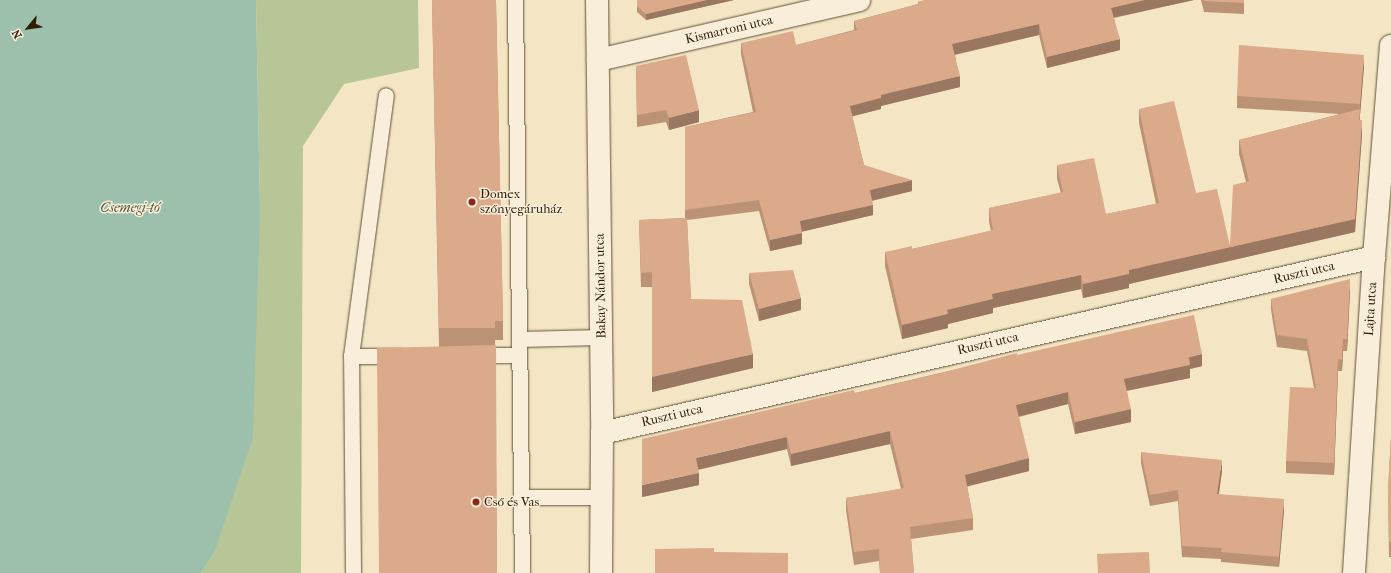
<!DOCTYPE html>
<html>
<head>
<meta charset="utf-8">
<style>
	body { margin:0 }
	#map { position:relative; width:1391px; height:573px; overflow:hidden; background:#f4e5c4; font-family:"IM FELL French Canon",serif }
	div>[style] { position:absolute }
	.green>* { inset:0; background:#b8c597 }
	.water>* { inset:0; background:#9dc0ad }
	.roads { filter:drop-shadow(0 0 1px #604f36) drop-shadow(0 0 1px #604f36) }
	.service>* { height:15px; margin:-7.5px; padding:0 7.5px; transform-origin:7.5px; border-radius:7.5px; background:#f8eed9 }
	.minor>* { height:22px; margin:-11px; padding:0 11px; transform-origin:11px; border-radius:11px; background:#f8eed9 }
	.tertiary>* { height:22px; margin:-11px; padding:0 11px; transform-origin:11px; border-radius:11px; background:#f8eed9 }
	.wall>* { inset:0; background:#bc9277 }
	.shaded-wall>* { inset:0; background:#997761 }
	.building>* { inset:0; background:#dbaa8a }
	.dots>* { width:11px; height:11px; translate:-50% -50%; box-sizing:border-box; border:2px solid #f8eed9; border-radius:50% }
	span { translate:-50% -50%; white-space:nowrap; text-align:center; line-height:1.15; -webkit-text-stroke:3px #f8eed9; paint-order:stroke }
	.street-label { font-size:13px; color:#2f1d06 }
	.poi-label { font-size:13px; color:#2f1d06 }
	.left { translate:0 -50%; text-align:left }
	.water-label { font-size:14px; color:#565640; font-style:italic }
	.north { position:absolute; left:8px; top:8px; width:40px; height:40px; -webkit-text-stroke:3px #f8eed9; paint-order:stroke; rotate:241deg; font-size:11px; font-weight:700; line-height:16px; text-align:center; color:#2f1d06 }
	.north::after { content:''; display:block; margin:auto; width:14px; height:18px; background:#2f1d06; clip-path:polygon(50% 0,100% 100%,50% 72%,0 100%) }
</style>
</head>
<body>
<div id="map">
	<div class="green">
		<div style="clip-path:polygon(256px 0,418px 0,419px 68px,344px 84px,303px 146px,301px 573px,201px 573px,214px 553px,260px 210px)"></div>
	</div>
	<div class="water">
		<div style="clip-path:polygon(0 0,256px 0,260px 210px,253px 438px,214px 553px,201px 573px,0 573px)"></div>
	</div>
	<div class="roads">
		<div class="service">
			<div style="left:515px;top:0;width:573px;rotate:89.3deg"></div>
			<div style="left:519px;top:339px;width:82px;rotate:-1.4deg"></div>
			<div style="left:476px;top:355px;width:43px"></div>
			<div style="left:351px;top:356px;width:47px"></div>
			<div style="left:522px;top:497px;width:80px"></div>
			<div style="left:353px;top:573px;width:217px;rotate:-90.5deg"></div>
			<div style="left:351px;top:356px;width:263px;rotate:-82.4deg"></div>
		</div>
		<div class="minor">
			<div style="left:598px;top:60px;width:268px;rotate:-12.9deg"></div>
			<div style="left:602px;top:433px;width:792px;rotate:-12.84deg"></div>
			<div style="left:1354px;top:573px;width:317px;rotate:-86.4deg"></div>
			<div style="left:1374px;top:257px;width:212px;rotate:-85.4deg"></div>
		</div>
		<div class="tertiary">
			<div style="left:597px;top:0;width:433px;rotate:89.3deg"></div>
			<div style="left:602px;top:433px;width:140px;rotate:90.4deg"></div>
		</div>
	</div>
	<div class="wall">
		<div style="clip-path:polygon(432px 0,496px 0,503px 321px,503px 340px,495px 340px,497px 573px,439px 346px)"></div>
		<div style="clip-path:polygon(637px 0,734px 0,646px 20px,637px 12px)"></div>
		<div style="clip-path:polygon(925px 0,1194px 0,1114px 18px,1120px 50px,1047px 68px,1039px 35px,955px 55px,960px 87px,881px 106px,881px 109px,852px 116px,864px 165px,912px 191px,872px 201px,873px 215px,801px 232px,802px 244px,770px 251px,759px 211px,687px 220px,691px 299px,753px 368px,652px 392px,652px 287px,641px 287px,639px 220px,685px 218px,685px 127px,753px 112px,741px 54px,741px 43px,796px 45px,854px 30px,854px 21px,918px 4px,918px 2px)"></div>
		<div style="clip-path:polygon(1201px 0,1244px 0,1244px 14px,1204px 12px)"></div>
		<div style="clip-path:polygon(636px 66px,699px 122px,669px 130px,666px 122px,637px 127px)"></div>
		<div style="clip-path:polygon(1364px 66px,1360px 115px,1360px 120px,1362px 134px,1355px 232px,1129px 284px,1129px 288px,1083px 298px,1081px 289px,993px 308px,993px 313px,948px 324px,948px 328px,902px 339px,885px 266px,885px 252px,912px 249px,991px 231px,989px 222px,989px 208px,1061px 193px,1057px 179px,1057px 165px,1106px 214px,1156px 204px,1139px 123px,1139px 109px,1196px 193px,1230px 246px,1246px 182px,1239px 154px,1239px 140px,1340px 114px,1237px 108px,1237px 96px)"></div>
		<div style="clip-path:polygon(749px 273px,801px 310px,759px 321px,749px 284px)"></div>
		<div style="clip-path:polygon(1350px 290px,1347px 351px,1343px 351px,1342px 371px,1338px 371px,1334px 475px,1286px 473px,1286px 461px,1314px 388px,1307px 351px,1277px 347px,1271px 310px,1271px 299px)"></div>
		<div style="clip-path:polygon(1017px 355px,1202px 366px,1190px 369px,1190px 378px,1127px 391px,1131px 422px,1075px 434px,1068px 404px,1019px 417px,1029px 471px,967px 486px,973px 518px,973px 530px,911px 539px,914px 573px,880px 573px,879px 561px,854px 565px,846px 510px,846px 498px,901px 489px,890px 444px,791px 466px,787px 449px,698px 470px,699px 485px,642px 497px,855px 393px)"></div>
		<div style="clip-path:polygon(1391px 437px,1391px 557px,1389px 557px,1388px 490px)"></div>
		<div style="clip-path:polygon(1141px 452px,1222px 471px,1219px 494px,1284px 510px,1279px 567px,1221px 562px,1221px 559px,1182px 557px,1178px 501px,1150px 506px,1141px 463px)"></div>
	</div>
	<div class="shaded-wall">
		<div style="clip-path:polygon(707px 0,734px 0,646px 20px,646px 14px)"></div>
		<div style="clip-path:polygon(1145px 0,1194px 0,1111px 18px,1111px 8px)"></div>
		<div style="clip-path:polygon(1039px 24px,1039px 35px,952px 55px,952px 44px)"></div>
		<div style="clip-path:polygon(1120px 39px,1120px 50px,1047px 68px,1047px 57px)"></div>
		<div style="clip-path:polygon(1364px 55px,1364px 66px,1360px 115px,1360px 104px)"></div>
		<div style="clip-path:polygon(960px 76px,960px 87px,881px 106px,881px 109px,850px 117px,850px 106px,881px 95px)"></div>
		<div style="clip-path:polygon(699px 110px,699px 122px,669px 130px,669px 118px)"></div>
		<div style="clip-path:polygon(1362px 120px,1362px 134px,1355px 232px,1129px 284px,1129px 288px,1083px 298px,1083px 284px,1129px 270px,1355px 219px)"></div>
		<div style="clip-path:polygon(912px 180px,912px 191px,870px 201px,870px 190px)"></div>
		<div style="clip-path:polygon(873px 205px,873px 215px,800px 232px,800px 221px)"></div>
		<div style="clip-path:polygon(802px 233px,802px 244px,770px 251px,770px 240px)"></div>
		<div style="clip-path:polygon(1081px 275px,1081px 289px,993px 308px,993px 313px,948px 324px,948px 328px,902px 339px,902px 325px,992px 294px)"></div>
		<div style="clip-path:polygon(1350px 279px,1350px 290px,1347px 351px,1347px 339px)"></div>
		<div style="clip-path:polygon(801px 298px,801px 310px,759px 321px,759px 309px)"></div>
		<div style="clip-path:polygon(1343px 339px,1343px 351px,1342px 371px,1342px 360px)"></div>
		<div style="clip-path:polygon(753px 354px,753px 368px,652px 392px,652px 377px)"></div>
		<div style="clip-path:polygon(1202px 354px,1202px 366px,1190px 369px,1190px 378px,1124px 391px,1124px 379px,1189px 357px)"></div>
		<div style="clip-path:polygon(1338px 359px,1338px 371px,1334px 475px,1334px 463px)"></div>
		<div style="clip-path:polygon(1068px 392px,1068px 404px,1016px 417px,1016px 405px)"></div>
		<div style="clip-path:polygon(1131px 409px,1131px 422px,1075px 434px,1075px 422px)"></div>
		<div style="clip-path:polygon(890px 431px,890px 444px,791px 466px,791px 454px)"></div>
		<div style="clip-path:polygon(787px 437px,787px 449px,696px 470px,696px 458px)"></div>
		<div style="clip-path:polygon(1029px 458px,1029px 471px,965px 487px,965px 475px)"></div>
		<div style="clip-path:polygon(1222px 460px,1222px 471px,1217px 505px,1217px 494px)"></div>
		<div style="clip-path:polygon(699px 473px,699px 485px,642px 497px,642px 485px)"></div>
		<div style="clip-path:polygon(1284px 499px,1284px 510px,1279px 567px,1279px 557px)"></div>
	</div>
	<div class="building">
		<div style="clip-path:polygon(432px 0,496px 0,503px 321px,495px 321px,495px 328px,439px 328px)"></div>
		<div style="clip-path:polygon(637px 0,707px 0,646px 14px,637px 6px)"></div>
		<div style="clip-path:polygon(925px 0,1145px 0,1111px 8px,1120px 39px,1047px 57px,1039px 24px,952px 44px,960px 76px,881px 95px,881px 98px,850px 106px,864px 165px,912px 180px,870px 190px,873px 205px,800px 221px,802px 233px,770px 240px,759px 200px,685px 210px,685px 127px,756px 112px,741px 43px,793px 31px,796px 45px,857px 30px,854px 21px,919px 4px,918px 2px)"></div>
		<div style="clip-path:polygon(1204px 0,1244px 0,1244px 3px,1204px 1px)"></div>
		<div style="clip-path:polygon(1239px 45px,1364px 55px,1360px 104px,1237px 96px)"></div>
		<div style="clip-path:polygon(686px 55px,699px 110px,669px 118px,666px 110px,637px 115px,636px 66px)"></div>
		<div style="clip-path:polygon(1174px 101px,1196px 193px,1217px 189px,1230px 246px,1233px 185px,1249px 181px,1239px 140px,1360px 109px,1359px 120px,1362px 120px,1355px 219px,1129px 270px,1129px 274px,1083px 284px,1081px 275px,992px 294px,993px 299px,947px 310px,948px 314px,902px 325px,885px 252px,912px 246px,912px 249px,993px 230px,989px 208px,1063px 192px,1057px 165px,1094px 158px,1106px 214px,1159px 203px,1139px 109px)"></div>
		<div style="clip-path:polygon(687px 218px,691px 299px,742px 300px,753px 354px,652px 377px,652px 272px,641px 273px,639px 220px)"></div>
		<div style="clip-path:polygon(793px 270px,801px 298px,759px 309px,749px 273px)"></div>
		<div style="clip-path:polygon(1350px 279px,1347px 339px,1343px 339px,1342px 360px,1338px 359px,1334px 463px,1286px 461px,1290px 387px,1316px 388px,1307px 339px,1277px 335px,1271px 299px)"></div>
		<div style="clip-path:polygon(1194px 315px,1202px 354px,1189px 357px,1190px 365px,1124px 379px,1131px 409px,1075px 422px,1068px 392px,1016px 405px,1029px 458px,965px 475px,973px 518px,910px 527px,914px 573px,880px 573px,879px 549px,854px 552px,846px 498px,904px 488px,890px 431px,791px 454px,787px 437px,696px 458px,699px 473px,642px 485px,642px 439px,854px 390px,855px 393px,937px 374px,1017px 353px,1017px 355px)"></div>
		<div style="clip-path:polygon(496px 345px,497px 573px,379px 573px,377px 348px)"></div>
		<div style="clip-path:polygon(1391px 437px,1391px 542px,1389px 542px,1388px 490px)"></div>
		<div style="clip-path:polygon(1141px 452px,1222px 460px,1217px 494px,1284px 499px,1279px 557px,1221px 552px,1222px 548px,1182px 546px,1178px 490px,1150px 495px)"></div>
		<div style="clip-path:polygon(714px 548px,714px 552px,788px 553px,788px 573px,655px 573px,655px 549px)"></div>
		<div style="clip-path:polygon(1149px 552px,1150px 573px,1098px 573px,1097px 554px)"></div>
	</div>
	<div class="dots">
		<div style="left:472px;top:202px;background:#8f2418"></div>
		<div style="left:476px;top:502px;background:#8f2418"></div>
	</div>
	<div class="street-label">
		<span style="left:729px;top:30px;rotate:-13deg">Kismartoni utca</span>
		<span style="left:1304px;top:273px;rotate:-13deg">Ruszti utca</span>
		<span style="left:601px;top:286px;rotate:-91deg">Bakay Nándor utca</span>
		<span style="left:1371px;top:309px;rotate:-86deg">Lajta utca</span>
		<span style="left:988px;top:344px;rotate:-13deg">Ruszti utca</span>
		<span style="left:672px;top:416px;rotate:-13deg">Ruszti utca</span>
	</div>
	<div class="poi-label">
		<span class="left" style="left:480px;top:202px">Domex<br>szőnyegáruház</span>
		<span class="left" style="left:484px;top:502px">Cső és Vas</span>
	</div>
	<div class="water-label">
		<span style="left:130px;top:208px">Csemegi-tó</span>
	</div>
	<div class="north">N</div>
</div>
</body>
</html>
